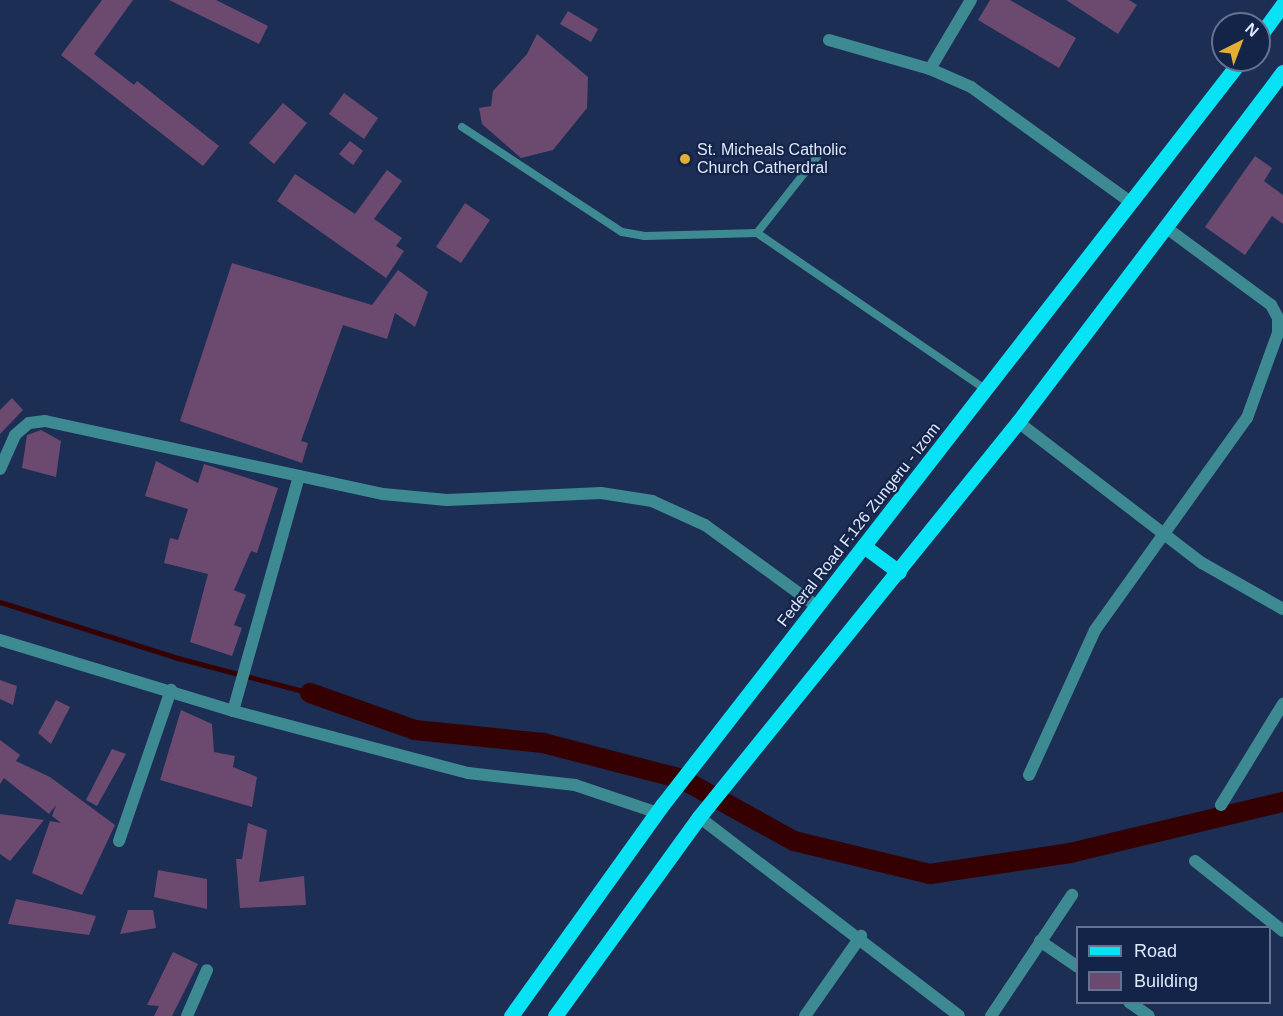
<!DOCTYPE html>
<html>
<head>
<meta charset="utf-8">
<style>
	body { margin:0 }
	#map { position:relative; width:1283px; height:1016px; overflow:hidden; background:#1d2e54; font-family:Helvetica,sans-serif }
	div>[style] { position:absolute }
	.stream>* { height:5px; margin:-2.5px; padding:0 2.5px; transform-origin:2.5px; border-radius:2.5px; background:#340002 }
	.canal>* { height:20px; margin:-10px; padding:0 10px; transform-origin:10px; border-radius:10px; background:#340002 }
	.building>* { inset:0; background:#6c496e }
	.service>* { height:8px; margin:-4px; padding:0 4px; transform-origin:4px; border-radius:4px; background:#3e8a92 }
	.minor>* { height:12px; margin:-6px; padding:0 6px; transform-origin:6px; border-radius:6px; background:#3e8a92 }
	.primary>* { height:15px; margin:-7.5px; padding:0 7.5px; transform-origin:7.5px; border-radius:7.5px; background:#07e3f5 }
	.dots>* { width:16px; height:16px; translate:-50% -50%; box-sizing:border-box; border:3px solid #142449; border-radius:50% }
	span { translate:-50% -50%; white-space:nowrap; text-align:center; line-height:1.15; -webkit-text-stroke:4.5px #142449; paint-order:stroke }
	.poi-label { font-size:16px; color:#dfe8fc }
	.left { translate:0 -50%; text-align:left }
	.street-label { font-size:16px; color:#dfe8fc }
	.legend { position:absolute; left:1076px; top:926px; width:195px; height:78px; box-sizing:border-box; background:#142449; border:2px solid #657291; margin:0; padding:8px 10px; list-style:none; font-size:18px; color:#dfe8fc }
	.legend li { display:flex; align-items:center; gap:12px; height:30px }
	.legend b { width:30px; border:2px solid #657291 }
	.north { position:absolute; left:1211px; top:12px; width:60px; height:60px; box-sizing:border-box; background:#142449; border:2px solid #657291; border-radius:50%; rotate:42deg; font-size:16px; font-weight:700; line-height:24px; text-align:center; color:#dfe8fc }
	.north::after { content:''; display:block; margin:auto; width:21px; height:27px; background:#e2af34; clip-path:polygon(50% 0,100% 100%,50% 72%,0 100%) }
</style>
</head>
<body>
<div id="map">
	<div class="stream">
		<div style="left:0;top:602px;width:182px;rotate:17.5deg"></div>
		<div style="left:174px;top:657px;width:141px;rotate:14.8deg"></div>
	</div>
	<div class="canal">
		<div style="left:310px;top:693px;width:111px;rotate:19.4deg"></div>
		<div style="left:415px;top:730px;width:129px;rotate:5.8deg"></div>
		<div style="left:543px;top:743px;width:144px;rotate:14.5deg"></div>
		<div style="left:682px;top:779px;width:128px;rotate:29deg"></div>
		<div style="left:794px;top:841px;width:140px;rotate:13.6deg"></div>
		<div style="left:930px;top:874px;width:142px;rotate:-8.5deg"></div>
		<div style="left:1070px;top:853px;width:219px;rotate:-13.5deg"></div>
	</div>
	<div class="building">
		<div style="clip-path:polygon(102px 0,133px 0,94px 54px,134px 85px,137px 81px,219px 146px,203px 166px,61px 55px)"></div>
		<div style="clip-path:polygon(169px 0,216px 0,268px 26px,259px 44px)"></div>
		<div style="clip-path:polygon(990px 0,1010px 0,1076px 38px,1059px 68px,978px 20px)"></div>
		<div style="clip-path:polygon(1066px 0,1129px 0,1137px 5px,1118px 34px)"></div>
		<div style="clip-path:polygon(568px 11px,598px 29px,591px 42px,560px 24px)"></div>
		<div style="clip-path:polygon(537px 34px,588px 77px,587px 108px,553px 150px,521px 158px,482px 124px,479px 108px,491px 106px,493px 91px,527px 54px)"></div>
		<div style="clip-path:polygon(344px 93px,378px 118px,364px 139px,329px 114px)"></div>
		<div style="clip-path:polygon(283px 103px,307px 123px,274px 164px,249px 143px)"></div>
		<div style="clip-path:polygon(350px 141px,363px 151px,353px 165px,339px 154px)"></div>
		<div style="clip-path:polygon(1255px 156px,1272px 168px,1264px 181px,1283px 195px,1283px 224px,1272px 216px,1245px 255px,1205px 227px)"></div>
		<div style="clip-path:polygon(387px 170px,402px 181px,374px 219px,402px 238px,396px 246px,404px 251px,386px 278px,277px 201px,295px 174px,355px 214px)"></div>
		<div style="clip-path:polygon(465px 203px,490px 220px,461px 263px,436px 247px)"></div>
		<div style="clip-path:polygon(232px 263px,372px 305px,398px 270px,428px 292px,415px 327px,395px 313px,387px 339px,343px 325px,301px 441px,308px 443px,302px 463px,180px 421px)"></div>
		<div style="clip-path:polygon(12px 398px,23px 410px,0 434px,0 410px)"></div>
		<div style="clip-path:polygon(41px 430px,61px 441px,56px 477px,22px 468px,27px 435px)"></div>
		<div style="clip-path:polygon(156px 461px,198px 483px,204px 464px,278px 488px,257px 553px,251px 551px,234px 590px,246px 595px,234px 625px,242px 628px,232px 656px,190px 642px,208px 574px,164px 563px,170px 538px,178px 540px,188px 509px,145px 496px)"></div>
		<div style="clip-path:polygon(0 680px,17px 686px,13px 705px,0 699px)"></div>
		<div style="clip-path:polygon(56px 700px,70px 707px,51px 744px,38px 733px)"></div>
		<div style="clip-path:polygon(181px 710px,212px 724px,214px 752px,235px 756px,233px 767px,257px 777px,252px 807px,160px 780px)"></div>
		<div style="clip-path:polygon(0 740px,20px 755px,16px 761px,50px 777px,115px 825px,82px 895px,32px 873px,50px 821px,61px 823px,52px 816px,56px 805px,49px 814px,4px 778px,0 784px)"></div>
		<div style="clip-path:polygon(112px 749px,126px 754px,97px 806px,86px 800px)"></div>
		<div style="clip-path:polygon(0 814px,44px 820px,10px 861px,0 854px)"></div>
		<div style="clip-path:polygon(248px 823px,267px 830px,259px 882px,304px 876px,306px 905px,240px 908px,236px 859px,242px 859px)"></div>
		<div style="clip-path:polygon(158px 870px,207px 879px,207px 909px,154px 897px)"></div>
		<div style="clip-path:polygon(16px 899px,70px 910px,96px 916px,89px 935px,8px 924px)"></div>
		<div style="clip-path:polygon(128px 910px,153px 910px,156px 928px,120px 934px)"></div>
		<div style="clip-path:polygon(173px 952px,198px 964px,172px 1016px,154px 1016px,159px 1006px,147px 1005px)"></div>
	</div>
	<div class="service">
		<div style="left:462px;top:127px;width:191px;rotate:33.3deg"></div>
		<div style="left:622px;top:232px;width:23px;rotate:10deg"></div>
		<div style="left:645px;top:236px;width:112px;rotate:-1.5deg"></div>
		<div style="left:757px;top:233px;width:278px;rotate:34.4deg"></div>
		<div style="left:757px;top:233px;width:97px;rotate:-51.7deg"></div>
	</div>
	<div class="minor">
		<div style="left:829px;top:40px;width:105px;rotate:16deg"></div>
		<div style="left:930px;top:69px;width:45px;rotate:23.7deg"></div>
		<div style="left:971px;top:87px;width:198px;rotate:35.8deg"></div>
		<div style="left:930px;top:69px;width:80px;rotate:-59.3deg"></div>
		<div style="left:1018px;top:422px;width:232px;rotate:37.5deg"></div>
		<div style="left:1202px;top:563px;width:93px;rotate:29.6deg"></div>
		<div style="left:0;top:469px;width:37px;rotate:-66deg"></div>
		<div style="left:15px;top:435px;width:18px;rotate:-41deg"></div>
		<div style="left:29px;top:423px;width:16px;rotate:-7deg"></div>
		<div style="left:45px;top:421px;width:346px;rotate:12.2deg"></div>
		<div style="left:383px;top:494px;width:64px;rotate:5.4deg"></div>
		<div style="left:447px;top:500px;width:154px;rotate:-2.6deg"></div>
		<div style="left:601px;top:493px;width:52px;rotate:8.9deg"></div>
		<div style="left:652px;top:501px;width:58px;rotate:24.4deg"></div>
		<div style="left:705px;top:525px;width:140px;rotate:36deg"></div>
		<div style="left:0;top:640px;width:244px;rotate:16.9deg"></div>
		<div style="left:233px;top:711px;width:243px;rotate:14.8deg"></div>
		<div style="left:468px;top:773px;width:108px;rotate:6.4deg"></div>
		<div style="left:575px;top:785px;width:88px;rotate:18.6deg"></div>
		<div style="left:233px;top:711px;width:244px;rotate:-74.3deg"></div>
		<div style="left:1029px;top:775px;width:159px;rotate:-65.5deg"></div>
		<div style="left:1095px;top:630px;width:261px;rotate:-54.4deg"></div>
		<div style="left:1247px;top:418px;width:90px;rotate:-70deg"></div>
		<div style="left:1278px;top:333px;width:15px;rotate:-90deg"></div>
		<div style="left:1278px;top:318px;width:15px;rotate:-118deg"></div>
		<div style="left:1271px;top:305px;width:128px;rotate:-143.6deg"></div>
		<div style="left:1221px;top:805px;width:119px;rotate:-58.5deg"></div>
		<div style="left:699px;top:817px;width:327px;rotate:37.4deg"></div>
		<div style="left:119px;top:841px;width:160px;rotate:-71deg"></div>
		<div style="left:1195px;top:861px;width:112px;rotate:38.5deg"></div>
		<div style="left:1040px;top:941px;width:46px;rotate:34.4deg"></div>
		<div style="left:1129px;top:1002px;width:24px;rotate:35deg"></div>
		<div style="left:187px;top:1016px;width:50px;rotate:-66.5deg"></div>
		<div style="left:805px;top:1016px;width:98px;rotate:-55deg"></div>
		<div style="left:991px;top:1016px;width:146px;rotate:-56.2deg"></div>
	</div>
	<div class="primary">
		<div style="left:1259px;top:37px;width:41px;rotate:-54deg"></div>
		<div style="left:865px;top:547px;width:42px;rotate:36.3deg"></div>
		<div style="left:511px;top:1016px;width:261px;rotate:-54.4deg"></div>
		<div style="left:663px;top:804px;width:942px;rotate:-52.16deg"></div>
		<div style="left:555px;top:1016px;width:246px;rotate:-54.1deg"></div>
		<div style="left:699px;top:817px;width:508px;rotate:-51.08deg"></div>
		<div style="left:1018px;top:422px;width:439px;rotate:-52.9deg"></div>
	</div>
	<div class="dots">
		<div style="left:685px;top:159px;background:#e2af34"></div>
	</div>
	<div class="poi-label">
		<span class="left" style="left:697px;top:159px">St. Micheals Catholic<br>Church Catherdral</span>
	</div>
	<div class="street-label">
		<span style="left:859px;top:525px;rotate:-52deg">Federal Road F.126 Zungeru - Izom</span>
	</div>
	<ul class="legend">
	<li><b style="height:8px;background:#07e3f5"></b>Road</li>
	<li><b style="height:16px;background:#6c496e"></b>Building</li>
	</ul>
	<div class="north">N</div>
</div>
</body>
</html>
